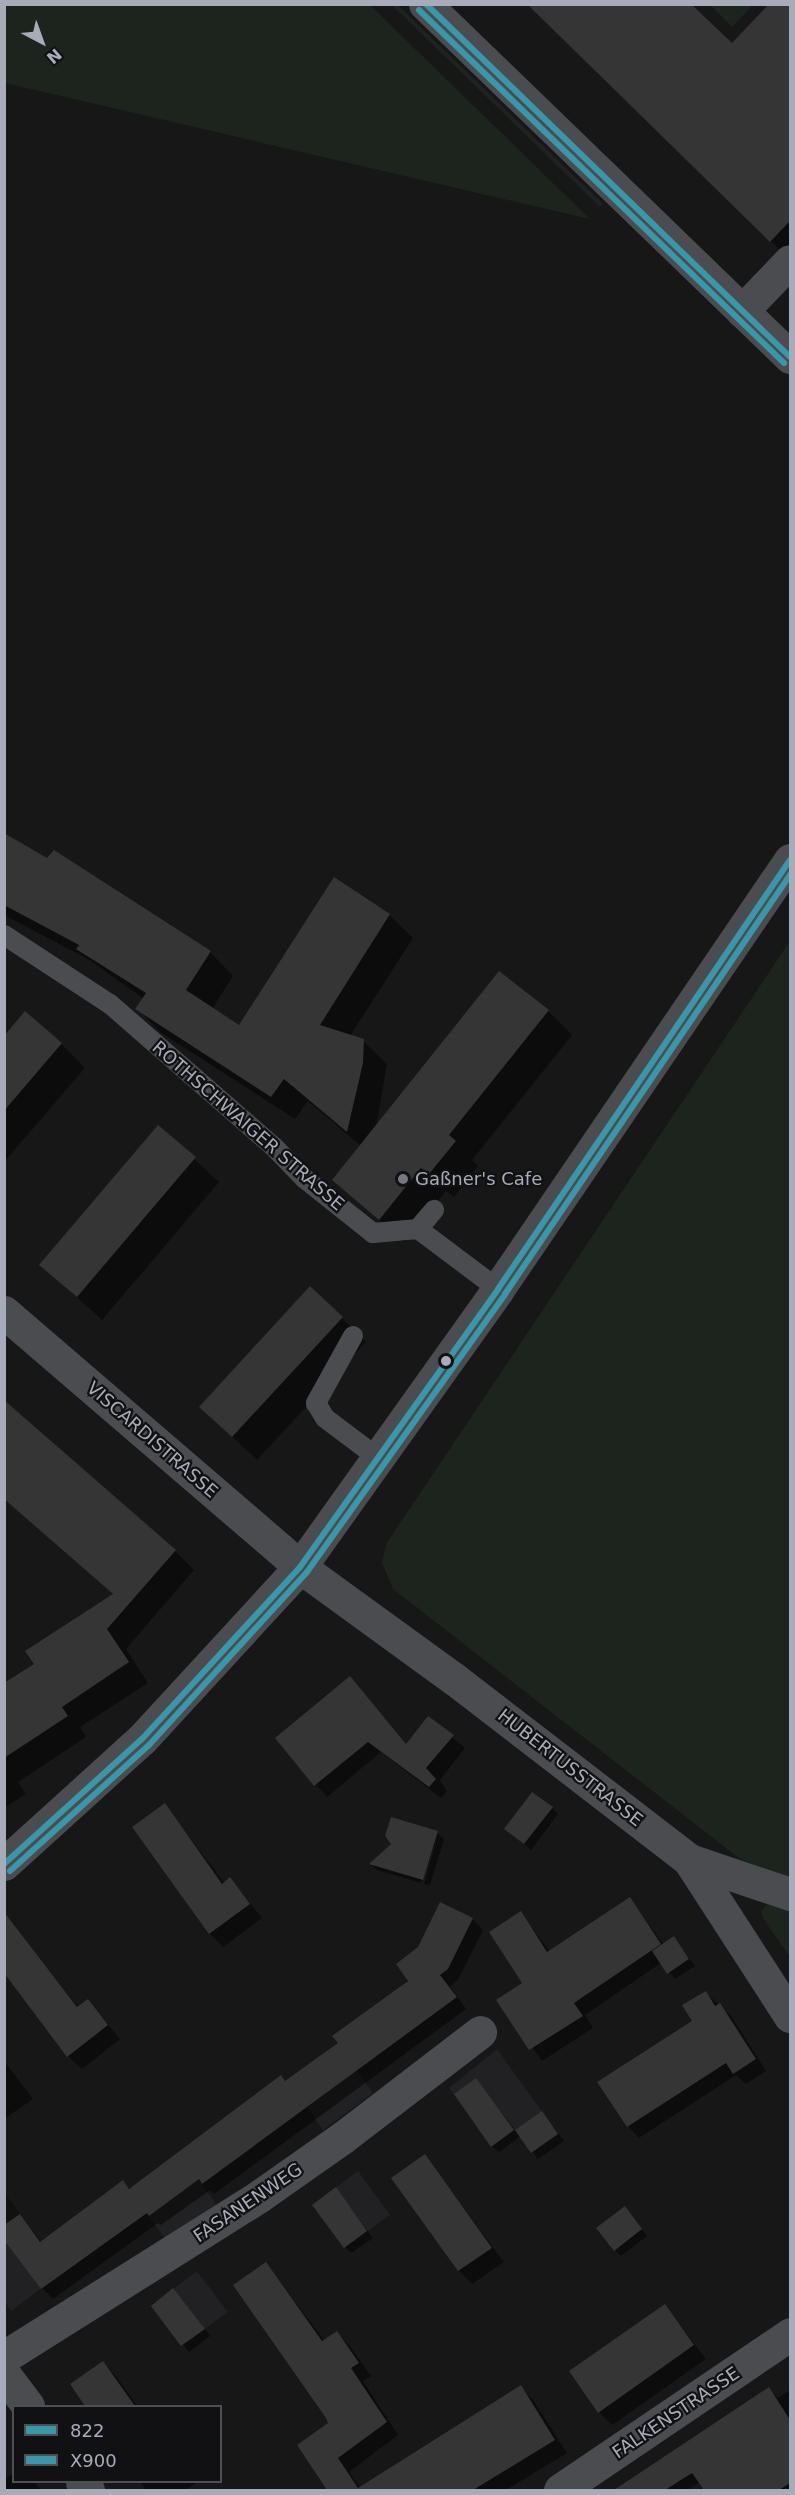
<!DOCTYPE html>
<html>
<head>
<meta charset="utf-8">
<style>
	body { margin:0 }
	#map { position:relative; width:795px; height:2495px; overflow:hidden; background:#171717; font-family:"DejaVu Sans",sans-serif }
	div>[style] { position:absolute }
	.built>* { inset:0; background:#212123 }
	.green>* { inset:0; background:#1d241e }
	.shadow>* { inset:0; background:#0007 }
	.building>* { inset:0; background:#353536 }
	.service>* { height:20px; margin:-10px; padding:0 10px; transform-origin:10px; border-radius:10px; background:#4b4c50 }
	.minor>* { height:33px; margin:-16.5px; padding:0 16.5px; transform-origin:16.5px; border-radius:16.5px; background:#4b4c50 }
	.bus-1>* { height:6px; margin:-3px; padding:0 3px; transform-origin:3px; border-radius:3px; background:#3a96a9 }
	.bus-2>* { height:6px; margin:-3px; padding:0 3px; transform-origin:3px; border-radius:3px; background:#3a96a9 }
	.dots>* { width:16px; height:16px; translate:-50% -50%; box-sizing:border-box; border:3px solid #111113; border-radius:50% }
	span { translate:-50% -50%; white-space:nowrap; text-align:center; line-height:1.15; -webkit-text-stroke:4.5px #111113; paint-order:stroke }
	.street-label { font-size:18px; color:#a8acb8 }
	.poi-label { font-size:18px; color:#a8acb8 }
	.left { translate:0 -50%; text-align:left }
	.frame { position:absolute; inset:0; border:6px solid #a8acb8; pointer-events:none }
	.legend { position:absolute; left:12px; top:2405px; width:210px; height:78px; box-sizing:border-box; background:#111113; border:2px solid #4d4f55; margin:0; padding:8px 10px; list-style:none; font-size:18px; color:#a8acb8 }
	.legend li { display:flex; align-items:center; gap:12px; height:30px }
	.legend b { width:30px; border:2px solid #4d4f55 }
	.north { position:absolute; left:12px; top:12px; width:60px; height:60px; -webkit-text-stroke:4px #111113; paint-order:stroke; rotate:139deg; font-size:16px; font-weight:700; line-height:24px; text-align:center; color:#a8acb8 }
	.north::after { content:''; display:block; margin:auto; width:21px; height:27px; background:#a8acb8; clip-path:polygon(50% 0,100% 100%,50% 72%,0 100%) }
</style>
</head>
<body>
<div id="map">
	<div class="built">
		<div style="clip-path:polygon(337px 2044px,373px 2093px,323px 2130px,287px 2080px)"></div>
		<div style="clip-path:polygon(497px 2049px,558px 2134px,531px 2153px,514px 2130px,491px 2147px,449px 2088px)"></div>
		<div style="clip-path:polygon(179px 2153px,217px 2205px,165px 2239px,129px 2189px)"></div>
		<div style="clip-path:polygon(358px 2171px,390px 2215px,344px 2248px,312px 2205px)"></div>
		<div style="clip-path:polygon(4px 2194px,63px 2272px,11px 2311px,5px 2302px)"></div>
		<div style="clip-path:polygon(197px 2271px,228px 2312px,181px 2346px,151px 2306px)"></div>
	</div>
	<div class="green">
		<div style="clip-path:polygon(5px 4px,370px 5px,590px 219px,5px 83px)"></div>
		<div style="clip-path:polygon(392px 5px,398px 5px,603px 204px,600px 207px)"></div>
		<div style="clip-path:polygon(710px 5px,753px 5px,732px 27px)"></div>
		<div style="clip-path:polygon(790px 941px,790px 1881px,740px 1859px,393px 1589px,382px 1563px,386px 1544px)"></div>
		<div style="clip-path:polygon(767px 1904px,790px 1907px,790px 1957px,764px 1920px,761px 1911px)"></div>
	</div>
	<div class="shadow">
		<div style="clip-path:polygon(528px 4px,732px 45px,772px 4px,790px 4px,790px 254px,787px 257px)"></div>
		<div style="clip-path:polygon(4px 835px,48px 860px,54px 852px,210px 952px,233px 976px,212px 1009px,240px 1027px,389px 915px,413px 938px,350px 1036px,363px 1041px,387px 1064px,376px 1128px,548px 1011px,572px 1035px,472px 1160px,478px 1166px,454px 1197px,446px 1191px,404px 1242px,334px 1180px,361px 1146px,308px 1101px,295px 1119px,160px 1032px,137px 1008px,144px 999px,88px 959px,4px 915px)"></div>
		<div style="clip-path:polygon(4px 1038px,61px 1044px,85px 1068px,4px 1162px)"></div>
		<div style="clip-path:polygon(159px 1127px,219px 1182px,102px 1320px,41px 1264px)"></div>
		<div style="clip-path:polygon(342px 1318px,366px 1342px,257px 1460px,201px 1407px)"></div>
		<div style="clip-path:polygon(4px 1499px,175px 1551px,194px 1570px,126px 1649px,148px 1683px,80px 1727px,86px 1737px,18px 1782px,26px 1794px,4px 1808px,4px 1685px,36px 1664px,114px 1595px)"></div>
		<div style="clip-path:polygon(350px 1678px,407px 1745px,429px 1718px,465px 1748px,440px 1780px,447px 1792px,441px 1798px,381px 1752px,327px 1797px,277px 1738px)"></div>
		<div style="clip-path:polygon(165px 1805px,225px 1884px,230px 1879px,262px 1918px,223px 1947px,210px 1933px)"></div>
		<div style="clip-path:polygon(552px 1808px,558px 1814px,531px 1850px,506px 1829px)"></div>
		<div style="clip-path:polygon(437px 1833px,444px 1839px,430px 1885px,424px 1884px,438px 1835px,421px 1883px,377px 1870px,371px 1864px,393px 1844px)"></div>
		<div style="clip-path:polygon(630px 1899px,664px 1945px,674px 1938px,695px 1966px,675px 1979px,661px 1963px,585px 2015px,593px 2028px,542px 2061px,499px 2000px,524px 1984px,521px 1913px,550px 1952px)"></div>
		<div style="clip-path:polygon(472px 1919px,483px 1930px,458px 1980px,450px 1986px,466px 2009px,214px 2194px,210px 2190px,161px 2225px,158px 2223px,53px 2299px,42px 2288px,4px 2238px,4px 2193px,42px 2243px,122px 2182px,130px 2190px,340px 2044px)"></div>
		<div style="clip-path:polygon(20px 1935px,79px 2008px,88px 2001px,120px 2039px,82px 2069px,68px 2056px)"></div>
		<div style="clip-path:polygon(705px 1992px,731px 2016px,766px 2071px,746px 2084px,736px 2075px,639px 2138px,628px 2126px,694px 2022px)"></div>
		<div style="clip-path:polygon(4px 2061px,33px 2099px,4px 2119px)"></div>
		<div style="clip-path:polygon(476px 2080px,516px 2131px,542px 2113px,564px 2141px,538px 2159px,521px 2136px,499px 2152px,492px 2146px)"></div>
		<div style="clip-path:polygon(425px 2156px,504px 2262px,472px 2284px,459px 2270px)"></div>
		<div style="clip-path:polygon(336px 2189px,373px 2238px,351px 2253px,345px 2247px)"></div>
		<div style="clip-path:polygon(631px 2215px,647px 2236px,621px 2256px,615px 2250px)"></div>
		<div style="clip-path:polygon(266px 2264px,325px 2341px,337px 2333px,349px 2345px,371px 2376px,363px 2381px,398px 2435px,349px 2472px,360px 2488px,521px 2387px,533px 2400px,567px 2453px,506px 2490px,328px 2490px,299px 2445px,330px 2423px)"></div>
		<div style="clip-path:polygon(180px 2297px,210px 2336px,189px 2352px,153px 2306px)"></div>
		<div style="clip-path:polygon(665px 2306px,706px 2359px,612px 2425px,599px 2412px)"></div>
		<div style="clip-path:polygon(102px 2363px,116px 2376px,137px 2406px,87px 2406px,72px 2385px)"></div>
		<div style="clip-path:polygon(769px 2389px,778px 2398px,790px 2390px,790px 2490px,706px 2490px,700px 2482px,687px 2490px,616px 2490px)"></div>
		<div style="clip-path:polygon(14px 2473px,14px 2482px,34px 2482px,41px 2490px,4px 2490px,4px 2479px)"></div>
		<div style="clip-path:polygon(140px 2482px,198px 2482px,185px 2490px,146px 2490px)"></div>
	</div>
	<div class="building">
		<div style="clip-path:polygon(527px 4px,691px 4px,732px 43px,769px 4px,790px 4px,790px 221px,770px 242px)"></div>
		<div style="clip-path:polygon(4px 833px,47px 858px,54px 850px,211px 951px,186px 990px,239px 1025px,334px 877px,390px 914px,320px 1025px,364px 1039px,363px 1063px,347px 1132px,284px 1079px,271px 1097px,135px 1009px,146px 993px,76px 949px,79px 945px,4px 905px)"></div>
		<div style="clip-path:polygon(499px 971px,549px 1010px,449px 1135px,456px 1141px,429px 1174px,421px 1168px,379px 1220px,332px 1180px)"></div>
		<div style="clip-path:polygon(25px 1011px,62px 1043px,4px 1111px,4px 1036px)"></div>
		<div style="clip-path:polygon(158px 1125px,196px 1157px,77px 1297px,39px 1265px)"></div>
		<div style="clip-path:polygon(310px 1286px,343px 1317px,232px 1437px,199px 1407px)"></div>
		<div style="clip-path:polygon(4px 1400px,176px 1550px,107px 1629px,129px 1662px,62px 1707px,68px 1716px,4px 1758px,4px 1683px,34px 1664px,25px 1651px,113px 1594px,4px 1499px)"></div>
		<div style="clip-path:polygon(350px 1676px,406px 1744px,428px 1716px,454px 1735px,426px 1768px,436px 1779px,429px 1787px,368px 1742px,314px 1786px,275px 1738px)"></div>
		<div style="clip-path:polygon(532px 1792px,553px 1807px,524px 1844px,504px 1829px)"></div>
		<div style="clip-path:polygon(165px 1803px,222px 1884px,230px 1877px,250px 1904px,209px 1934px,132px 1827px)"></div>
		<div style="clip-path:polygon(391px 1817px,438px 1831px,423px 1880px,369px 1864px,391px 1844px,385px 1836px)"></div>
		<div style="clip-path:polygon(630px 1897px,661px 1944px,574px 2003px,583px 2016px,529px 2050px,496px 2000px,522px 1983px,489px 1932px,521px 1911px,547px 1952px)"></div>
		<div style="clip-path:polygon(440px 1902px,473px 1918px,448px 1969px,440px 1975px,457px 1997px,202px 2184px,199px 2179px,149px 2216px,147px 2213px,41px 2289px,4px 2240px,4px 2225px,20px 2214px,40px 2242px,123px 2180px,129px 2189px,281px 2075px,285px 2081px,338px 2043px,332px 2036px,408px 1981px,396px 1964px,418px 1947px)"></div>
		<div style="clip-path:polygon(4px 1912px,77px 2007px,88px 1999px,108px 2025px,67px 2057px,4px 1973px)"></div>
		<div style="clip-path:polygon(674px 1936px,689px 1959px,667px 1974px,652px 1951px)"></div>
		<div style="clip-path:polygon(706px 1991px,715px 2006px,720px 2003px,756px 2059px,733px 2074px,726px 2063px,627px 2127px,597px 2082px,692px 2021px,682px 2005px)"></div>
		<div style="clip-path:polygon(476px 2078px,514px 2130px,491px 2147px,454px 2094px)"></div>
		<div style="clip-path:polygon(542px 2111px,558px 2134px,531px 2153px,515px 2130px)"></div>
		<div style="clip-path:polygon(425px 2154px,492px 2248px,458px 2271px,391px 2178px)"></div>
		<div style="clip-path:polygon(336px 2187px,367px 2231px,344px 2248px,312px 2205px)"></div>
		<div style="clip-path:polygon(625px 2206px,642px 2229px,614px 2251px,596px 2228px)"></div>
		<div style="clip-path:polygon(266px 2262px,322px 2341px,337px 2331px,359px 2363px,351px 2368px,387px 2422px,338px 2458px,358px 2488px,521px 2385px,555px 2440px,473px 2490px,327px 2490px,297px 2445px,328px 2423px,326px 2418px,233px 2285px)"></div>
		<div style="clip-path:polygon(173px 2288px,205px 2329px,181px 2346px,151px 2306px)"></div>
		<div style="clip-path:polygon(665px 2304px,694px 2345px,598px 2413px,569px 2371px)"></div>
		<div style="clip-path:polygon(103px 2361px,135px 2406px,85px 2406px,70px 2384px)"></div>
		<div style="clip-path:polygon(769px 2387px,790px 2420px,790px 2483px,779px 2490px,704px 2490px,692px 2473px,665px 2490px,614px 2490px)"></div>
	</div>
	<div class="service">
		<div style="left:4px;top:935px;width:126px;rotate:33.1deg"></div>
		<div style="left:110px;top:1004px;width:216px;rotate:41.1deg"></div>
		<div style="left:273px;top:1146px;width:46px;rotate:45.9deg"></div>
		<div style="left:305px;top:1179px;width:87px;rotate:38.5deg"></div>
		<div style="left:373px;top:1233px;width:45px;rotate:-5.1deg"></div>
		<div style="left:418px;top:1229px;width:100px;rotate:36.9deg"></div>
		<div style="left:418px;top:1229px;width:25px;rotate:-50deg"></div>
		<div style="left:353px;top:1336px;width:77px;rotate:118.9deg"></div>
		<div style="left:316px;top:1403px;width:17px;rotate:59deg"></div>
		<div style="left:325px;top:1418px;width:66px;rotate:37deg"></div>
	</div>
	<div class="minor">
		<div style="left:425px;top:4px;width:508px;rotate:44.04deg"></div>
		<div style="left:742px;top:311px;width:69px;rotate:-46.2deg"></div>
		<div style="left:4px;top:1312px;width:391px;rotate:40.7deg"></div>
		<div style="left:300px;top:1567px;width:189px;rotate:36deg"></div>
		<div style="left:453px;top:1678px;width:298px;rotate:37.6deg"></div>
		<div style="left:689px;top:1860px;width:186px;rotate:57.1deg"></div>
		<div style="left:689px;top:1860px;width:107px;rotate:18.6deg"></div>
		<div style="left:4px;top:1864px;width:186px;rotate:-42.2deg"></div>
		<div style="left:142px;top:1739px;width:234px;rotate:-47.4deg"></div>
		<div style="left:300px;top:1567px;width:341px;rotate:-54.5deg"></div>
		<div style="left:498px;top:1289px;width:519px;rotate:-55.76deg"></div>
		<div style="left:4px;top:2357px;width:300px;rotate:-32.2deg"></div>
		<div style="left:258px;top:2197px;width:103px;rotate:-35.1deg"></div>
		<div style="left:342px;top:2138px;width:174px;rotate:-37.5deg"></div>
		<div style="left:4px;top:2374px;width:40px;rotate:53deg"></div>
		<div style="left:82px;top:2482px;width:10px;rotate:53deg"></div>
		<div style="left:560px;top:2490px;width:278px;rotate:-34.1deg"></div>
	</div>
	<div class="bus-1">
		<div style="left:426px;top:4px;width:507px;rotate:44.12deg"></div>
		<div style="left:4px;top:1864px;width:186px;rotate:-42.2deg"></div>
		<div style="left:142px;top:1739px;width:234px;rotate:-47.4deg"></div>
		<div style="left:300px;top:1567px;width:341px;rotate:-54.5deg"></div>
		<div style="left:498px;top:1289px;width:519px;rotate:-55.76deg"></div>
	</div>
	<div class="bus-2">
		<div style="left:419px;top:10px;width:508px;rotate:44.04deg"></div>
		<div style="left:10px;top:1871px;width:188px;rotate:-42.2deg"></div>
		<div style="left:149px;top:1745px;width:234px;rotate:-47.6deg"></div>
		<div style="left:307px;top:1572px;width:341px;rotate:-54.5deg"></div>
		<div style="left:505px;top:1294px;width:507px;rotate:-55.78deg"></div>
	</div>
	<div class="dots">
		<div style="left:403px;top:1179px;background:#757880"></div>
		<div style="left:446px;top:1361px;background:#a8acb8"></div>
	</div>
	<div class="street-label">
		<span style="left:248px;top:1126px;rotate:41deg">ROTHSCHWAIGER STRASSE</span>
		<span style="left:152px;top:1440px;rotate:41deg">VISCARDISTRASSE</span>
		<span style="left:570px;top:1768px;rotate:38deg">HUBERTUSSTRASSE</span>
		<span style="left:248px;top:2203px;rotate:-34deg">FASANENWEG</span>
		<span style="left:676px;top:2413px;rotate:-34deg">FALKENSTRASSE</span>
	</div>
	<div class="poi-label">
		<span class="left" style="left:415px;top:1179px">Gaßner's Cafe</span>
	</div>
	<div class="frame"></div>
	<ul class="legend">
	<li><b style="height:8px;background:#3a96a9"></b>822</li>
	<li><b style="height:8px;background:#3a96a9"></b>X900</li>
	</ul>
	<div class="north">N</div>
</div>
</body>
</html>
